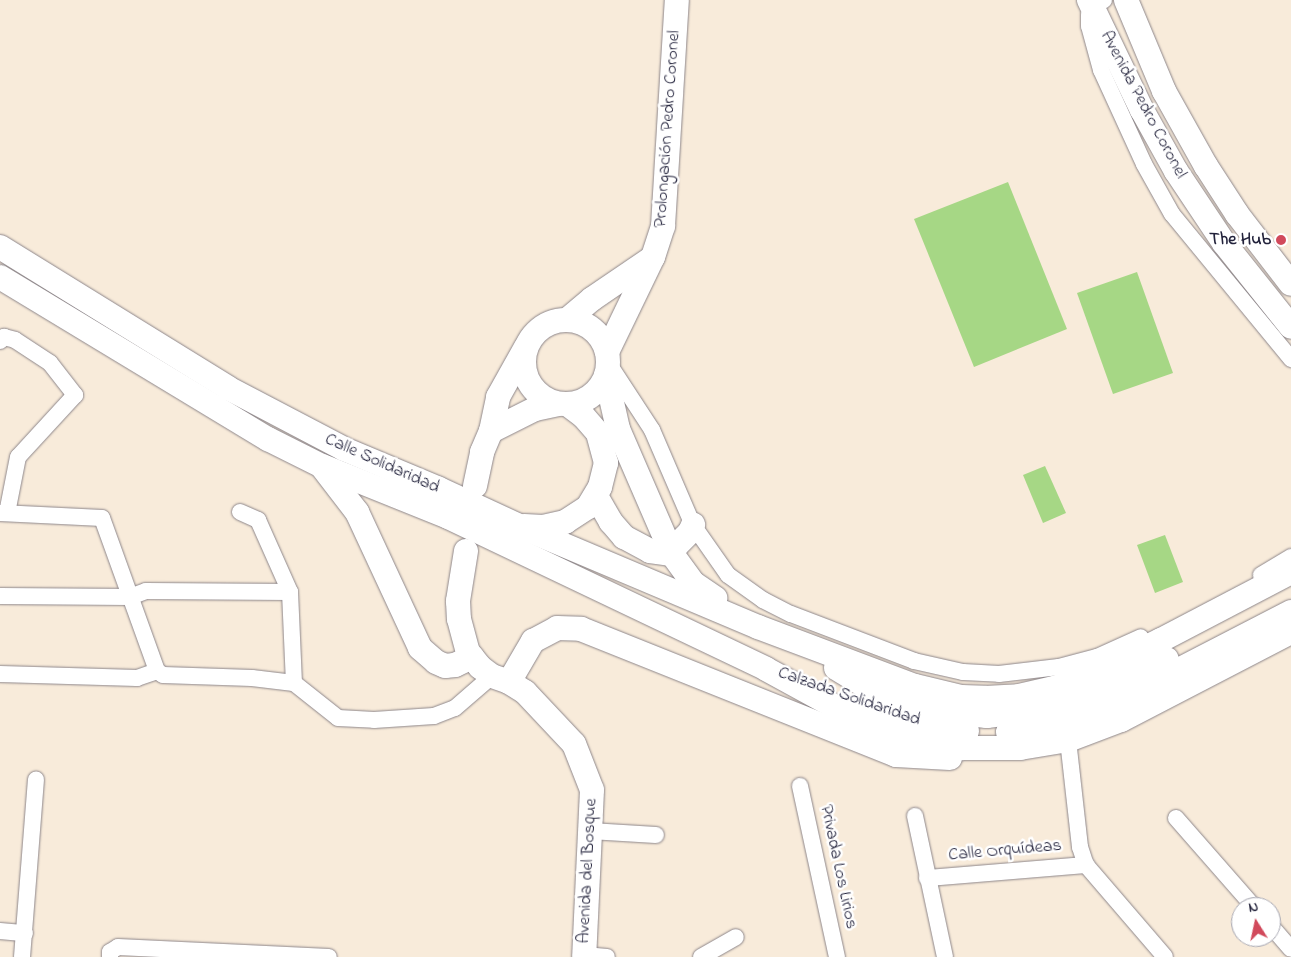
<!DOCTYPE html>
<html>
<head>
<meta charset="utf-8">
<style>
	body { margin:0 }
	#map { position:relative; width:1291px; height:957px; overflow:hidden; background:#f8ebda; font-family:"Indie Flower",sans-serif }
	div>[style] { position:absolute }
	.green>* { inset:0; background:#a6d785 }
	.roads { filter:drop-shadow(0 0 1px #8d868a) drop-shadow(0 0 1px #8d868a) }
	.street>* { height:16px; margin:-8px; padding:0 8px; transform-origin:8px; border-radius:8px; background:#fff }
	.secondary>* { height:24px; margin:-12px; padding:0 12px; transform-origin:12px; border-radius:12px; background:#fff }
	.secondary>.ring { margin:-12px; padding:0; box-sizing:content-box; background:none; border:24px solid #fff; border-radius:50% }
	.dots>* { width:14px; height:14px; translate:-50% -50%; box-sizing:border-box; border:2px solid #fff; border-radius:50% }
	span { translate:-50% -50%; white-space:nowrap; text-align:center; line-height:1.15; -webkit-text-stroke:5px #fff; paint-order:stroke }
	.street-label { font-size:18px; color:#22223b }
	.poi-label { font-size:18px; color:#22223b; font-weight:700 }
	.right { translate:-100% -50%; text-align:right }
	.north { position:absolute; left:1231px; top:897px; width:50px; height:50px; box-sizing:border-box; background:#fff; border:1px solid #a7a7b1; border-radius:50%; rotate:350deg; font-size:14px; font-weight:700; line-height:20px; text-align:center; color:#22223b }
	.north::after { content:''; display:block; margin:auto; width:18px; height:22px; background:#d1495b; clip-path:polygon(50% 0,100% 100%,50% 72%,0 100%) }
</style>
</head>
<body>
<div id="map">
	<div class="green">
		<div style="clip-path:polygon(1008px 182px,1067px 329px,974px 367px,914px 219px)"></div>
		<div style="clip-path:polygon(1137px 272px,1173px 373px,1113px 394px,1077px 293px)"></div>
		<div style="clip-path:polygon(1045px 466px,1066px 513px,1043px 523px,1023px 475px)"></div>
		<div style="clip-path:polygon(1165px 535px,1183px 582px,1155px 593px,1137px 545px)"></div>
	</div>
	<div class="roads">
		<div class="street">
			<div style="left:1104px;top:0;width:13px;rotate:153deg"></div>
			<div style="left:1092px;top:6px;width:9px;rotate:108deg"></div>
			<div style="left:1089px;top:15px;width:11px;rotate:90deg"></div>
			<div style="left:1089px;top:26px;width:46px;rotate:74.7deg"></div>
			<div style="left:1101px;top:70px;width:103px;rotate:65.4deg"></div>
			<div style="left:1144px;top:164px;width:57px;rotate:60.8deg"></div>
			<div style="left:1172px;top:214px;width:188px;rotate:50.6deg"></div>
			<div style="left:0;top:341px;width:6px;rotate:-45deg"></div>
			<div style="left:4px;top:337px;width:11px;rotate:15deg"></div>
			<div style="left:15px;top:340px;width:42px;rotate:33.3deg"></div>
			<div style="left:50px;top:363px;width:41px;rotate:52deg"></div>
			<div style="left:75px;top:395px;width:84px;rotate:132.6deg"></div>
			<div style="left:18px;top:457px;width:57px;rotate:101.1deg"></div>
			<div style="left:609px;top:364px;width:79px;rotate:56.9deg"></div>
			<div style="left:652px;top:430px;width:103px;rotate:66.7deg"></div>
			<div style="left:693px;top:525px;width:61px;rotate:55deg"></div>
			<div style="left:728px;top:575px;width:43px;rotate:35.5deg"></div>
			<div style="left:763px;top:600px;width:31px;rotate:27deg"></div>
			<div style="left:791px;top:614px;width:132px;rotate:20.9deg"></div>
			<div style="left:914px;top:661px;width:50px;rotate:12.7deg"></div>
			<div style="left:963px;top:672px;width:36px;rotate:3deg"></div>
			<div style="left:999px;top:674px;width:60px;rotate:-6.7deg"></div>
			<div style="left:1059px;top:667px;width:39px;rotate:-15deg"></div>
			<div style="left:1097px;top:657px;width:48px;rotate:-24.4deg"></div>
			<div style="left:240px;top:512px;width:20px;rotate:24deg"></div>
			<div style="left:258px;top:520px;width:79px;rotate:66deg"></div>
			<div style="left:290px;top:592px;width:91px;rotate:87.5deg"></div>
			<div style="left:0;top:513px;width:102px;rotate:2.8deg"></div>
			<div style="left:102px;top:518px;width:163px;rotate:70.2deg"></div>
			<div style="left:157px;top:671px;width:7px;rotate:34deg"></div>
			<div style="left:163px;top:675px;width:89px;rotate:1.9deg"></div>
			<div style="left:252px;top:678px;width:42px;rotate:6.8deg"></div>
			<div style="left:294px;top:683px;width:56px;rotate:38.5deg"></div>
			<div style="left:338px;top:718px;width:36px;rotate:3deg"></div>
			<div style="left:374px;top:720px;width:60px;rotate:-3.8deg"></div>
			<div style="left:434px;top:716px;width:22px;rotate:-21deg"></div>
			<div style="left:455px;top:708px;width:49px;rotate:-40.9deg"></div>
			<div style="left:1261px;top:575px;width:35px;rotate:-31deg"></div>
			<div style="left:0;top:596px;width:130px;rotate:0.4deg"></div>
			<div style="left:130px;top:597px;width:17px;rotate:-21deg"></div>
			<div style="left:146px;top:591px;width:144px;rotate:0.4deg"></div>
			<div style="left:0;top:674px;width:137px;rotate:1.7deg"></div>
			<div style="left:137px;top:678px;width:21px;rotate:-19deg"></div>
			<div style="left:1068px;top:740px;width:108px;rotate:83.6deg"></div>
			<div style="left:1080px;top:847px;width:19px;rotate:72deg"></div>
			<div style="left:1086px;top:865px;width:121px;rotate:49.3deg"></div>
			<div style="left:800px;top:786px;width:175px;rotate:77.8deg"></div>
			<div style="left:915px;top:816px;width:144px;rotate:78deg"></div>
			<div style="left:1176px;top:818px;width:118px;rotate:48.8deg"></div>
			<div style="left:590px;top:831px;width:66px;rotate:3.5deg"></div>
			<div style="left:927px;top:878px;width:160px;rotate:-4.7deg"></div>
			<div style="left:1271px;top:926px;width:30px;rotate:49deg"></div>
			<div style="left:0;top:931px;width:25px;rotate:5deg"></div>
			<div style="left:584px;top:955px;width:23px;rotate:5deg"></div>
			<div style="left:22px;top:957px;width:178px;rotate:-85.5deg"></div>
			<div style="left:110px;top:957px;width:5px;rotate:-90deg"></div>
			<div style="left:110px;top:952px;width:9px;rotate:-32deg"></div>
			<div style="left:118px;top:947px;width:211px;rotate:2.7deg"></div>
			<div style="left:701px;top:957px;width:40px;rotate:-29.7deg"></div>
		</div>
		<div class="secondary">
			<div style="left:1089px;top:0;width:122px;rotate:64.3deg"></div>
			<div style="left:1142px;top:110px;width:70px;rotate:60.9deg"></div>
			<div style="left:1176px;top:171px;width:87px;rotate:56.3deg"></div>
			<div style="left:1224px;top:243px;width:107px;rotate:51.4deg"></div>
			<div style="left:1126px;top:0;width:99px;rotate:67.3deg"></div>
			<div style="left:1164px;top:91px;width:86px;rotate:60.8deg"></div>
			<div style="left:1206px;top:166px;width:57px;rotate:57.1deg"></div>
			<div style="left:1237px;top:214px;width:88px;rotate:52.4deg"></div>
			<div style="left:0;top:247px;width:268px;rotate:31.7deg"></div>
			<div style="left:228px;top:388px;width:131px;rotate:27.7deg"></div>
			<div style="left:344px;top:449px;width:103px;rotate:22.8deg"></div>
			<div style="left:439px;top:489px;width:88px;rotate:24.8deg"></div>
			<div style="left:519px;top:526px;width:259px;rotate:22.9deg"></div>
			<div style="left:758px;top:627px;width:168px;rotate:20.6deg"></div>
			<div style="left:915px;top:686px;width:47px;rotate:13.4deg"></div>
			<div style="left:961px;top:697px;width:24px;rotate:2deg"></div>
			<div style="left:985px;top:698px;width:34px;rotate:-3deg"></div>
			<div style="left:1019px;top:696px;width:37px;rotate:-13deg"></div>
			<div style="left:1055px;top:688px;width:46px;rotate:-21.6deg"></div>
			<div style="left:1098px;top:671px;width:70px;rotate:-26.2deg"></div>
			<div style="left:1161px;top:640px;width:147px;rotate:-27.6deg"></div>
			<div style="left:0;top:277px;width:313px;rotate:31.2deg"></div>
			<div style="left:268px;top:439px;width:60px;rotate:26.6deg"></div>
			<div style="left:322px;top:466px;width:136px;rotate:22deg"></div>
			<div style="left:448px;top:517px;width:352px;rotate:25.5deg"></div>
			<div style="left:766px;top:669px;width:85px;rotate:28.7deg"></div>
			<div style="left:841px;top:710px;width:65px;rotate:21.8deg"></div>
			<div style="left:901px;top:734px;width:27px;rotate:17deg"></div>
			<div style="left:927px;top:742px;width:36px;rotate:10deg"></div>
			<div style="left:962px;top:748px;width:58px"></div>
			<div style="left:1020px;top:748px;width:49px;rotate:-9.5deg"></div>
			<div style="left:1068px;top:740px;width:57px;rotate:-20.7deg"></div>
			<div style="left:1121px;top:720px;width:191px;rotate:-27.4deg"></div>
			<div style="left:567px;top:320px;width:33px;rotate:-40deg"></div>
			<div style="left:592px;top:299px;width:73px;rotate:-34.3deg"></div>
			<div class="ring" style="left:524px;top:320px;width:60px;height:60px"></div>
			<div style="left:607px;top:352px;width:106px;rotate:-64.2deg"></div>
			<div style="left:653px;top:257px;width:33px;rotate:-72deg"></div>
			<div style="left:663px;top:226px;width:226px;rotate:-86.5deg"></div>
			<div style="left:606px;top:376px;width:54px;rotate:77.2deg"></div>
			<div style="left:618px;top:429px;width:136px;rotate:66.6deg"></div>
			<div style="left:672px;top:554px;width:36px;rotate:54deg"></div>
			<div style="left:693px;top:583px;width:27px;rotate:34deg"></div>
			<div style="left:491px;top:431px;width:49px;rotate:-26.6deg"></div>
			<div style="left:535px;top:409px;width:24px;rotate:-12deg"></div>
			<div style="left:323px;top:468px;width:56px;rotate:52.3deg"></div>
			<div style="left:357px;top:512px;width:150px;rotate:65.1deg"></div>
			<div style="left:420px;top:648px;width:21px;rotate:41deg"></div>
			<div style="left:436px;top:662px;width:10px;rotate:24deg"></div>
			<div style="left:445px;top:666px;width:10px;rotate:-6deg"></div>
			<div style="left:455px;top:665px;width:19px;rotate:-25deg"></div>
			<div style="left:475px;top:486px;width:35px;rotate:-78deg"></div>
			<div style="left:482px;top:452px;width:23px;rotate:-67deg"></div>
			<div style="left:491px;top:431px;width:35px;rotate:-78deg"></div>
			<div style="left:498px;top:397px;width:57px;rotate:-60.8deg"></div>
			<div style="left:596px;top:496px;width:30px;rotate:60deg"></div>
			<div style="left:611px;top:522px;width:20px;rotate:49deg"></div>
			<div style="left:624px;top:537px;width:30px;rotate:28deg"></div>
			<div style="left:650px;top:551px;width:22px;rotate:8deg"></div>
			<div style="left:672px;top:554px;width:9px;rotate:-63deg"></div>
			<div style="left:676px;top:546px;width:20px;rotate:-45deg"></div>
			<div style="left:690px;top:532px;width:8px;rotate:-67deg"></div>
			<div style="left:524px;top:526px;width:19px;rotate:3deg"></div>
			<div style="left:543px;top:527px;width:23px;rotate:-13deg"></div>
			<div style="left:565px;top:522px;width:27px;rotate:-33deg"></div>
			<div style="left:588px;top:507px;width:23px;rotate:-59deg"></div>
			<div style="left:600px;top:487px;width:25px;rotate:-76deg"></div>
			<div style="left:606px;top:463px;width:31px;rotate:-105deg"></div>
			<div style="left:598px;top:433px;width:23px;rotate:-131deg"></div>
			<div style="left:583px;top:416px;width:20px;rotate:-143deg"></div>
			<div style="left:466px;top:551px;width:51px;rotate:99.1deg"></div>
			<div style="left:458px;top:601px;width:18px;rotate:87deg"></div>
			<div style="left:459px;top:619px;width:34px;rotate:75deg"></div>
			<div style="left:468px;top:652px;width:19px;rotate:51deg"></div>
			<div style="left:480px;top:667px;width:15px;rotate:37deg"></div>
			<div style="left:492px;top:676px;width:18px;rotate:19deg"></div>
			<div style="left:509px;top:682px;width:19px;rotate:32deg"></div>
			<div style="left:525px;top:692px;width:71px;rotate:46.7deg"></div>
			<div style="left:574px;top:744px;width:49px;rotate:68.6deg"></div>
			<div style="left:592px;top:790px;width:167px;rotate:92.7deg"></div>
			<div style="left:836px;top:668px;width:46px;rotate:31.6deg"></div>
			<div style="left:875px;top:692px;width:62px;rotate:17deg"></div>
			<div style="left:934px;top:710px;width:53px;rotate:6.5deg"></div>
			<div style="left:987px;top:716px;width:47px;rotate:-7.3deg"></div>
			<div style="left:1034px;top:710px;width:40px;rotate:-13deg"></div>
			<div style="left:1073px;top:701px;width:38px;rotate:-22deg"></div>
			<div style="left:1108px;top:687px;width:65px;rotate:-25.4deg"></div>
			<div style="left:509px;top:682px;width:48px;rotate:-59.7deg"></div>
			<div style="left:533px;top:641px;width:27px;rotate:-28deg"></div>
			<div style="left:557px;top:628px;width:24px;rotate:2deg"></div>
			<div style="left:581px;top:629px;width:339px;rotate:21.8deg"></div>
			<div style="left:896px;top:755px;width:54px;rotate:3.2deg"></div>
			<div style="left:897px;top:717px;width:54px;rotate:14deg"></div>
			<div style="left:949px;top:730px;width:18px;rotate:3deg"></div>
			<div style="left:1008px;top:732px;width:54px;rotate:-10.7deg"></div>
			<div style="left:1061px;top:722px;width:51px;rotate:-18.4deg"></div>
			<div style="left:1109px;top:706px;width:205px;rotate:-27.3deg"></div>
		</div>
	</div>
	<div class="dots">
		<div style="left:1281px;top:240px;background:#d1495b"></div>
	</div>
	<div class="street-label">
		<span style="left:1143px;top:105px;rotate:62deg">Avenida Pedro Coronel</span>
		<span style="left:668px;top:129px;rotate:-86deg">Prolongación Pedro Coronel</span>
		<span style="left:382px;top:464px;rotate:24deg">Calle Solidaridad</span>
		<span style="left:849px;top:697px;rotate:19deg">Calzada Solidaridad</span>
		<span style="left:1005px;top:851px;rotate:-5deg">Calle Orquídeas</span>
		<span style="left:838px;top:867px;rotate:78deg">Privada Los Lirios</span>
		<span style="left:588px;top:871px;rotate:-87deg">Avenida del Bosque</span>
	</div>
	<div class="poi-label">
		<span class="right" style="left:1271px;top:240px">The Hub</span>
	</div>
	<div class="north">N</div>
</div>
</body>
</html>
